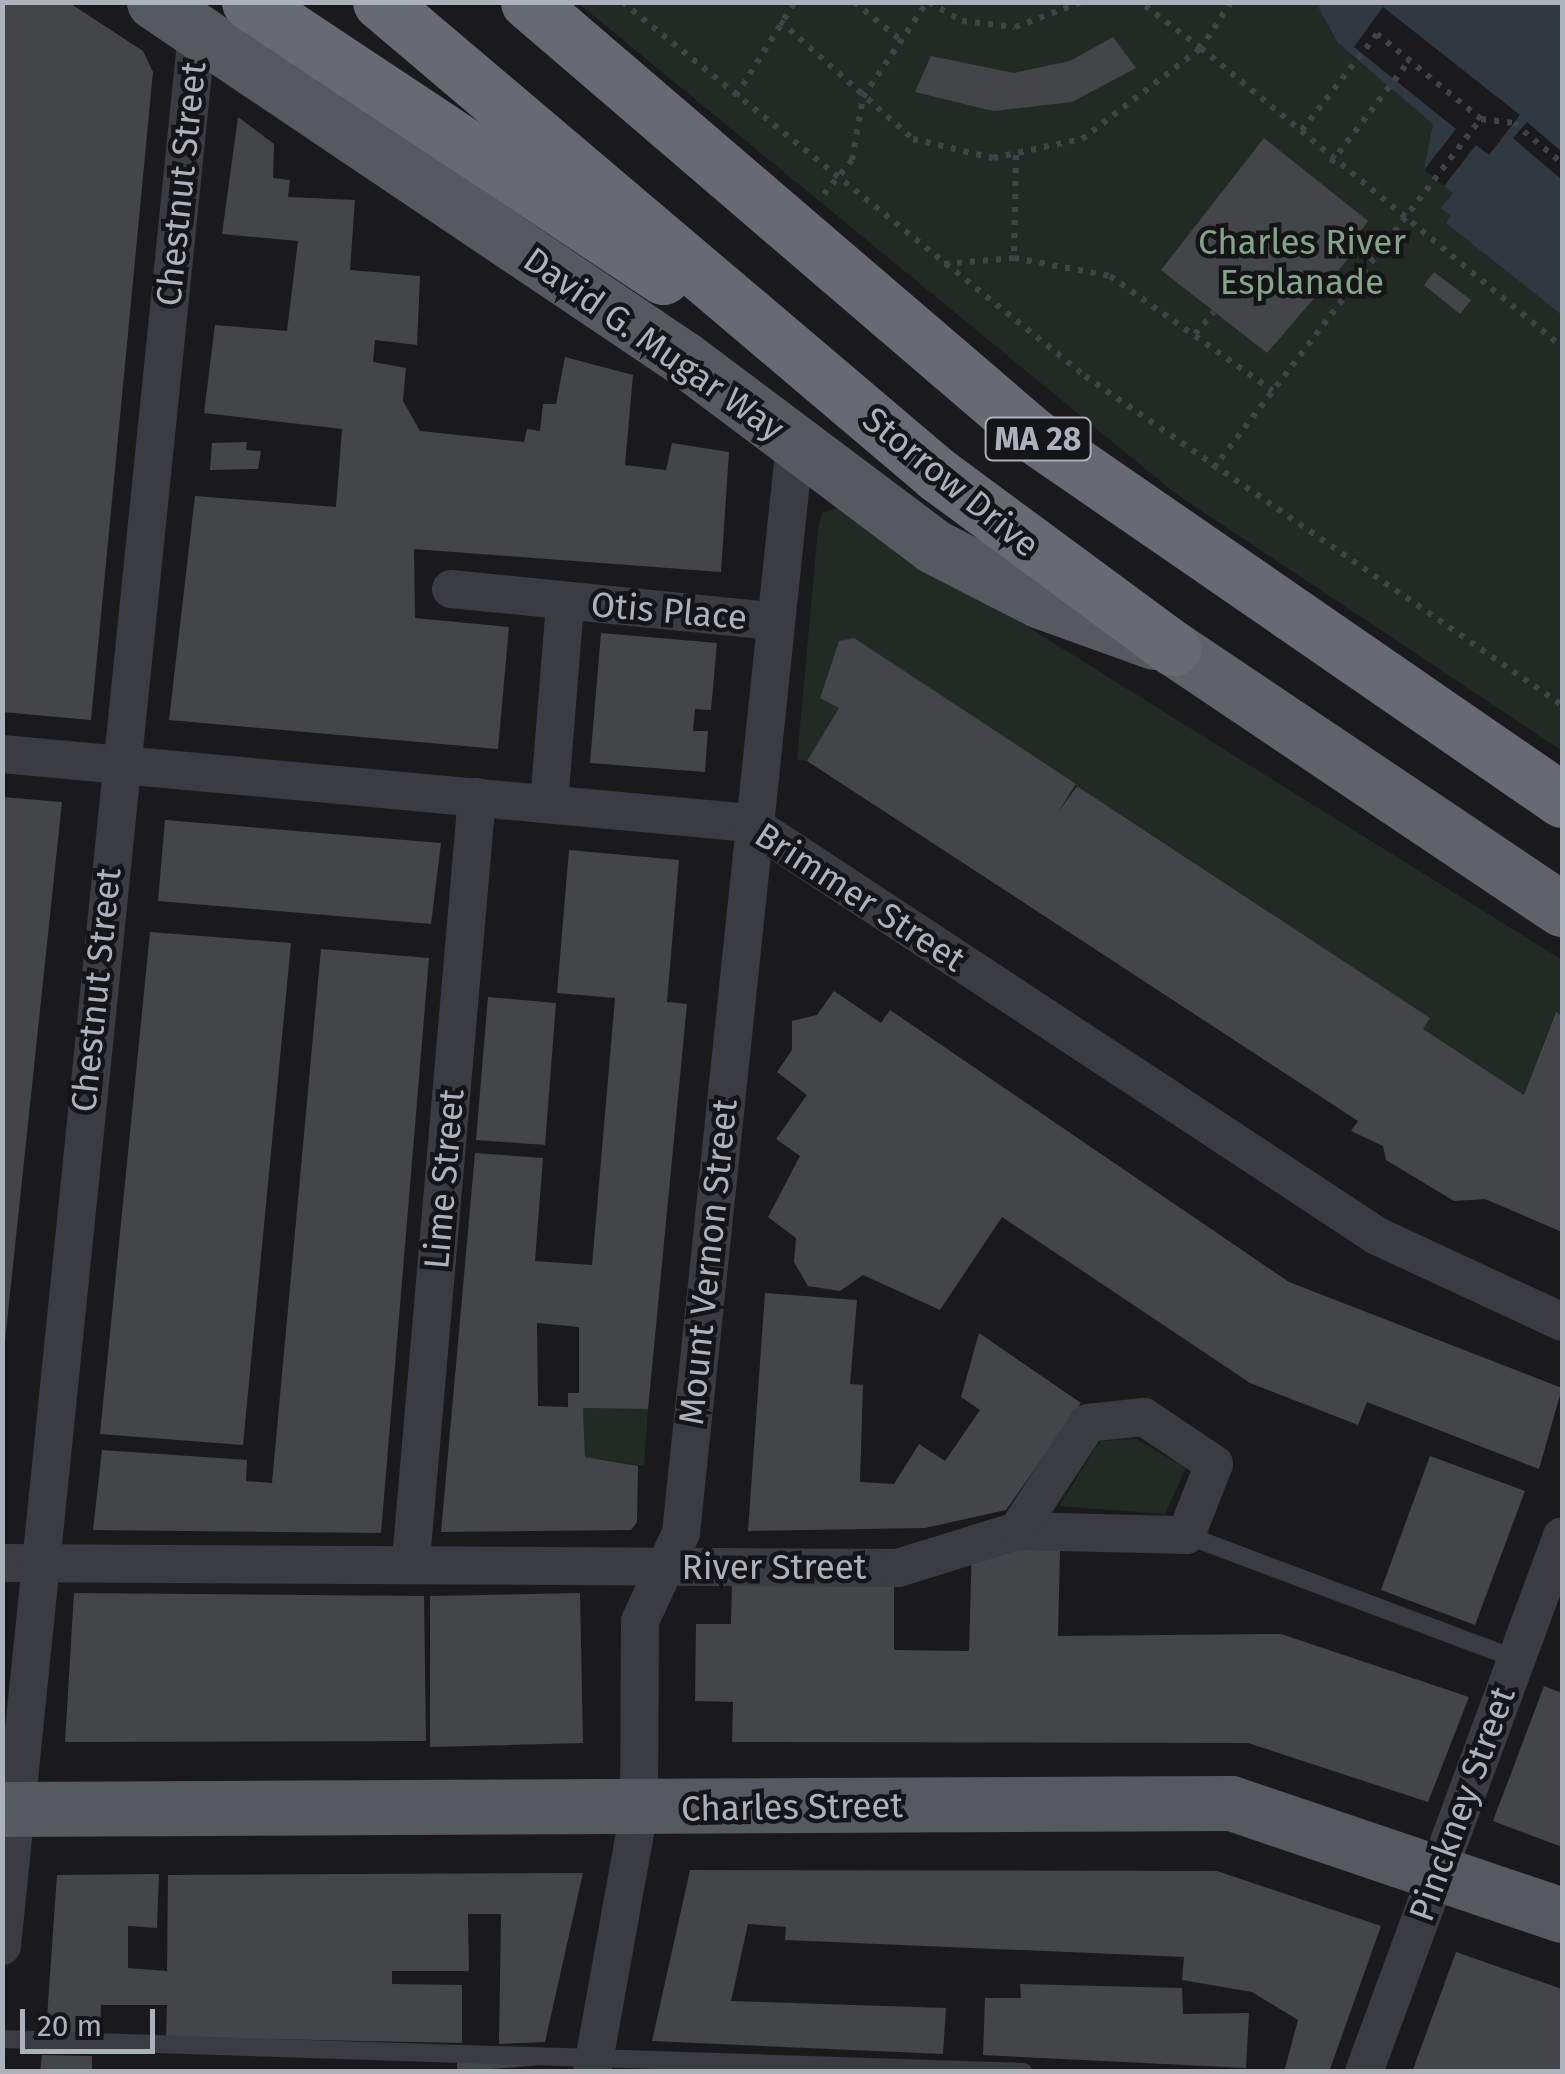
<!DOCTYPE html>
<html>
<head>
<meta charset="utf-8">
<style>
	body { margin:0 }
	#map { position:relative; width:1565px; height:2074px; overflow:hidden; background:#1a1a1c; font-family:"Fira Sans",sans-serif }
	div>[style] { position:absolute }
	.green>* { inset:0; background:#222b23 }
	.water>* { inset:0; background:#303841 }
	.pier>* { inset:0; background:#1a1a1c }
	.building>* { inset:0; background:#444549 }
	.path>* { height:6px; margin-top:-3px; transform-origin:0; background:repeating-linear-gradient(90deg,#414348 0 5px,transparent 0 13px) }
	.service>* { height:18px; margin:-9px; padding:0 9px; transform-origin:9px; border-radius:9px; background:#3b3c41 }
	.minor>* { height:38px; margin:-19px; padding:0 19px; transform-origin:19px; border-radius:19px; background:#3b3c41 }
	.primary>* { height:55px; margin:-27.5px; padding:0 27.5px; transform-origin:27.5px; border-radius:27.5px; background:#575960 }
	.trunk>* { height:55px; margin:-27.5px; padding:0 27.5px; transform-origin:27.5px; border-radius:27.5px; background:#5f6269 }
	.motorway>* { height:55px; margin:-27.5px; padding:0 27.5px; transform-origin:27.5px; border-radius:27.5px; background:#676a72 }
	span { translate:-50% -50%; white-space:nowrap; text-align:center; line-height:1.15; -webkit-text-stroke:9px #151517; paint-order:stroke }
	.shield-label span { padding:2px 8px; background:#151517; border:2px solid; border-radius:8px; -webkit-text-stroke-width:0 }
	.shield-label { font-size:32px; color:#adb1bc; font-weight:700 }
	.street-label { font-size:35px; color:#adb1bc }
	.park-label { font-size:35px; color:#84a688 }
	.frame { position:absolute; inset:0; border:5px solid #adb1bc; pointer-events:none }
	.scale { position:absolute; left:20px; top:2009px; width:135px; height:45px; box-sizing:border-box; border:5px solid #adb1bc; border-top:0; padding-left:12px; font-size:30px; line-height:35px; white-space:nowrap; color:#adb1bc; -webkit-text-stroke:8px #151517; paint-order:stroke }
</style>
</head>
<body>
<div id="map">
	<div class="green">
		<div style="clip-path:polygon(578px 3px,1562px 3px,1562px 751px,1176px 494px)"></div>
		<div style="clip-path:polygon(837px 508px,1562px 960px,1562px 1016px,1555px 1013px,1524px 1095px,1423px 1029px,1430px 1018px,854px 639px,839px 642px,820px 697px,839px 708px,807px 761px,797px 760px,818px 529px,822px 513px)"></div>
		<div style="clip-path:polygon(583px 1408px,648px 1409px,644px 1466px,585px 1457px)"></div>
		<div style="clip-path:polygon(1136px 1439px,1186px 1468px,1165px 1514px,1059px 1506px,1100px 1441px)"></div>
	</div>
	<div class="water">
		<div style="clip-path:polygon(1316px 3px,1562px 3px,1562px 315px,1446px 223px,1451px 216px,1441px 208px,1453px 193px,1424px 170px,1433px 124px,1338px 43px)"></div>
	</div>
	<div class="pier">
		<div style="clip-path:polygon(1383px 7px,1520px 115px,1489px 155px,1476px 145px,1444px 186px,1424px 170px,1456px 129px,1354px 47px)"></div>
		<div style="clip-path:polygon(1527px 122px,1562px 152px,1562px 180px,1513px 138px)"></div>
	</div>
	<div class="building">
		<div style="clip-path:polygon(68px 2px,143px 51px,153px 72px,91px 720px,2px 712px,2px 5px)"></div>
		<div style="clip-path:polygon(1113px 37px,1136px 68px,1072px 102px,993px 111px,915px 92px,931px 56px,1014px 73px,1070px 61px)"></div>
		<div style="clip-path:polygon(238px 117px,274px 144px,273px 178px,290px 180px,288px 197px,355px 200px,350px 270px,420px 276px,417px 345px,375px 340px,373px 362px,406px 368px,403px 401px,420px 431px,524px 442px,527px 429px,540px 431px,543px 404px,556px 404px,565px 357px,633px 375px,625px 465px,666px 470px,672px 443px,729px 452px,721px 572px,414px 549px,415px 618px,509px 627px,498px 749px,169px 720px,195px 496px,336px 507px,342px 429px,204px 413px,215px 325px,287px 331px,298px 241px,222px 234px)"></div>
		<div style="clip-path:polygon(1264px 138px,1368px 221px,1348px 248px,1354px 252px,1267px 353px,1161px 270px)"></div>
		<div style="clip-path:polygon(1434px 272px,1471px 300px,1460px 314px,1424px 285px)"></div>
		<div style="clip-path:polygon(247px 442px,246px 450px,261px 451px,258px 469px,210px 470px,212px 443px)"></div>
		<div style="clip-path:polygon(601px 633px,717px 643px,711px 710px,695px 709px,693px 731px,708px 731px,705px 772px,590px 763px)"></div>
		<div style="clip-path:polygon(854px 638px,1076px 784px,1057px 814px,1077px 786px,1430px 1018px,1423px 1029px,1524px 1095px,1556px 1012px,1562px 1016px,1562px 1232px,1485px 1199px,1454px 1201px,1386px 1160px,1383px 1146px,1351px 1131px,1358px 1121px,807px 761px,839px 708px,820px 698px,839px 641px)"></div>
		<div style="clip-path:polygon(2px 797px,62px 802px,5px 1341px,2px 1341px)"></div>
		<div style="clip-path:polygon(165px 820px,441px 843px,431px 924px,158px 901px)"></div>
		<div style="clip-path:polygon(evenodd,569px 850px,679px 860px,667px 1002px,687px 1004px,648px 1409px,583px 1408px,585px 1457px,638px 1466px,637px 1522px,631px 1530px,441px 1532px,475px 1153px,543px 1158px,535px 1261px,592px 1265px,615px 998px,557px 993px,569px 850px,537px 1323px,579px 1327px,579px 1393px,568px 1393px,568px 1407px,538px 1406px,537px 1323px)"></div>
		<div style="clip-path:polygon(150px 932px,291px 943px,243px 1445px,100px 1434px)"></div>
		<div style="clip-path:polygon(321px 949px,429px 958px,381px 1533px,93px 1530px,102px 1450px,247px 1460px,246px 1481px,272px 1483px)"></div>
		<div style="clip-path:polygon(834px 991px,881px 1023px,890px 1010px,1289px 1282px,1562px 1388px,1539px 1469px,1367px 1402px,1358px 1425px,1250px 1383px,1002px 1217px,940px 1310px,863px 1275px,840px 1291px,808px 1286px,794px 1262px,796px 1238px,768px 1217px,800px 1156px,776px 1139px,807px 1095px,777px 1072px,792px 1050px,792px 1021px,817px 1015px)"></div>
		<div style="clip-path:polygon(488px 997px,556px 1003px,545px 1145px,476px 1140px)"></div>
		<div style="clip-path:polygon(765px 1293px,857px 1300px,850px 1384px,863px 1385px,860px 1482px,894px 1484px,919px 1444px,945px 1461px,980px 1410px,961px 1397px,979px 1333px,1081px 1403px,1006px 1510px,925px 1528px,748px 1531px)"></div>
		<div style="clip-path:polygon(1430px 1456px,1525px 1491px,1475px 1625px,1381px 1590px)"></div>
		<div style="clip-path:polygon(972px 1547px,1060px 1550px,1058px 1636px,1281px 1634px,1469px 1697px,1428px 1802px,1248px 1743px,732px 1742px,733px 1702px,695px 1701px,696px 1624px,731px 1624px,732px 1580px,894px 1581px,894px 1650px,969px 1651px)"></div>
		<div style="clip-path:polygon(74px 1593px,424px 1596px,426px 1741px,65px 1742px)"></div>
		<div style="clip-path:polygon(580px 1593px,583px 1743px,430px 1747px,430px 1596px)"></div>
		<div style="clip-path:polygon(1544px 1686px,1562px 1693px,1562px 1847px,1493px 1821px)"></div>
		<div style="clip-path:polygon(690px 1870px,1217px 1871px,1381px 1926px,1329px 2072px,1284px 2072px,1298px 2020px,1252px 1992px,1182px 1980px,1184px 1957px,785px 1940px,786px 1927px,748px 1924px,731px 2001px,946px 2008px,943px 2054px,652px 2041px)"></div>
		<div style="clip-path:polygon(583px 1873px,545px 2042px,499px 2044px,501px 1914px,468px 1914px,469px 1971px,392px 1971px,392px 1984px,462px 1985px,462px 2043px,166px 2037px,167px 2005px,101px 2005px,100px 2034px,46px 2032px,57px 1875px,159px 1874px,157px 1928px,128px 1926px,128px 1968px,167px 1971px,168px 1875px)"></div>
		<div style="clip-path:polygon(1456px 1952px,1562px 1989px,1562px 2072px,1412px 2072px)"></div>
		<div style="clip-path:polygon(1020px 1984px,1182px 1988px,1183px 2014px,1249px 2013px,1246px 2068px,983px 2055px,985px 1998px,1021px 1998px)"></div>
		<div style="clip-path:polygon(42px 2055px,92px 2056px,92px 2072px,40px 2072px)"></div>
		<div style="clip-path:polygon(457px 2062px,540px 2065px,457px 2072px)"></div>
	</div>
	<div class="path">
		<div style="left:622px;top:2px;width:595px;rotate:38.93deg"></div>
		<div style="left:1085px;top:376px;width:579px;rotate:34.6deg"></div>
		<div style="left:854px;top:2px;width:62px;rotate:39.1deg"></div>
		<div style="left:929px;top:2px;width:38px;rotate:30deg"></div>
		<div style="left:962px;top:21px;width:53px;rotate:6.5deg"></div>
		<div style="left:1015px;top:27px;width:72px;rotate:-20.5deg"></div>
		<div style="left:1231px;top:2px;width:55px;rotate:123.1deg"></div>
		<div style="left:1201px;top:48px;width:469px;rotate:39.6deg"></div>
		<div style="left:780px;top:21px;width:178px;rotate:41.6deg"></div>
		<div style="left:913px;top:139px;width:82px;rotate:13.4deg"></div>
		<div style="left:993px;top:158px;width:91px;rotate:-12.1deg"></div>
		<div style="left:1082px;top:139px;width:150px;rotate:-37.4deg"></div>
		<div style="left:1201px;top:48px;width:76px;rotate:-143deg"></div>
		<div style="left:736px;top:96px;width:111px;rotate:-57.9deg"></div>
		<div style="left:1481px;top:119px;width:33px;rotate:7deg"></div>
		<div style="left:1514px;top:123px;width:62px;rotate:39.8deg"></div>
		<div style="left:1016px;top:155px;width:103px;rotate:91.1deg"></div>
		<div style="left:1014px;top:258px;width:98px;rotate:10.6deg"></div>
		<div style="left:1110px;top:276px;width:199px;rotate:35.2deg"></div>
		<div style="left:1331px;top:163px;width:128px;rotate:-52.6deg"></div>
		<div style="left:824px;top:194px;width:44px;rotate:-50.5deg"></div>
		<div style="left:852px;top:160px;width:64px;rotate:-80.1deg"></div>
		<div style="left:863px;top:97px;width:115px;rotate:-56deg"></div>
		<div style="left:944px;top:264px;width:70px;rotate:-4.9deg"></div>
		<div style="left:1195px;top:334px;width:29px;rotate:-49deg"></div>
		<div style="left:1213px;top:469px;width:441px;rotate:-52.6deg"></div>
		<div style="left:1481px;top:119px;width:134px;rotate:-140.7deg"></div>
		<div style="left:1377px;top:34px;width:128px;rotate:128deg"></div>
	</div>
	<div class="service">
		<div style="left:1186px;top:1535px;width:353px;rotate:20.6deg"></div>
		<div style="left:2px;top:2039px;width:1022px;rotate:1.85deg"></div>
	</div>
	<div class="minor">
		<div style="left:451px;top:589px;width:324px;rotate:5.7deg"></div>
		<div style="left:2px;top:754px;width:751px;rotate:5.27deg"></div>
		<div style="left:750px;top:823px;width:751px;rotate:33.37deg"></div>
		<div style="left:1377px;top:1236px;width:204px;rotate:24.9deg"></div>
		<div style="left:549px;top:803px;width:202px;rotate:-85.4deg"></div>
		<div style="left:411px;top:1560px;width:766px;rotate:-85.06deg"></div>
		<div style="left:2px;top:1563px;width:896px;rotate:0.32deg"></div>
		<div style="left:898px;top:1568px;width:125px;rotate:-17.3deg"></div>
		<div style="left:1017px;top:1531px;width:169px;rotate:1.4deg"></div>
		<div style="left:1186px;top:1535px;width:76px;rotate:-68.5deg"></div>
		<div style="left:1214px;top:1464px;width:84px;rotate:-146.1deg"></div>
		<div style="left:1144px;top:1417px;width:56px;rotate:173.9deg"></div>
		<div style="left:1088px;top:1423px;width:129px;rotate:123.3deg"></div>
		<div style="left:2px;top:1946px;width:1922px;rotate:-84.18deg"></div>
		<div style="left:592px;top:2072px;width:264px;rotate:-79.8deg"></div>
		<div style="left:639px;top:1812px;width:191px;rotate:-89.7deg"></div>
		<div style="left:640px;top:1621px;width:97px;rotate:-65deg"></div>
		<div style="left:681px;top:1533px;width:1097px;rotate:-84.03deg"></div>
		<div style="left:1364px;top:2072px;width:571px;rotate:-69.73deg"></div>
	</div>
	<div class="primary">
		<div style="left:154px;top:2px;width:638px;rotate:33.94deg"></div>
		<div style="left:683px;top:358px;width:313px;rotate:36.9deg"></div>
		<div style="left:933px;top:546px;width:120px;rotate:27.2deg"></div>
		<div style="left:1040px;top:601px;width:121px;rotate:19.8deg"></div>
		<div style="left:2px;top:1809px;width:1229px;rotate:-0.28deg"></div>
		<div style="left:1231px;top:1803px;width:349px;rotate:18.7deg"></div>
	</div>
	<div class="trunk">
		<div style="left:1173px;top:648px;width:468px;rotate:33.9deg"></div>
	</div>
	<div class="motorway">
		<div style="left:249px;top:2px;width:497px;rotate:33.6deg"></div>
		<div style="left:380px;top:2px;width:732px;rotate:40.29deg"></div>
		<div style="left:938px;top:475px;width:292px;rotate:36.4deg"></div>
		<div style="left:528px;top:2px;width:667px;rotate:40.62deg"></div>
		<div style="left:1034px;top:436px;width:641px;rotate:34.58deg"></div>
	</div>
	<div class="shield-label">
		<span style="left:1038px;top:439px">MA 28</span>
	</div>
	<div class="street-label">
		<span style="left:181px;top:184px;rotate:-84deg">Chestnut Street</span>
		<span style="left:654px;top:344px;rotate:35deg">David G. Mugar Way</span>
		<span style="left:951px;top:482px;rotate:39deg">Storrow Drive</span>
		<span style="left:669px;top:611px;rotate:5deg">Otis Place</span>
		<span style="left:860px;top:897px;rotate:33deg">Brimmer Street</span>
		<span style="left:96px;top:990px;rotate:-84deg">Chestnut Street</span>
		<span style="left:444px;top:1179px;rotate:-85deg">Lime Street</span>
		<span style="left:708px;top:1262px;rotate:-84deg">Mount Vernon Street</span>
		<span style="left:774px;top:1567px">River Street</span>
		<span style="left:1462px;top:1804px;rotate:-70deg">Pinckney Street</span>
		<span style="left:792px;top:1807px;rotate:-1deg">Charles Street</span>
	</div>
	<div class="park-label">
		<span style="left:1302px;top:262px">Charles River<br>Esplanade</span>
	</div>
	<div class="frame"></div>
	<div class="scale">20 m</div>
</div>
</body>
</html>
